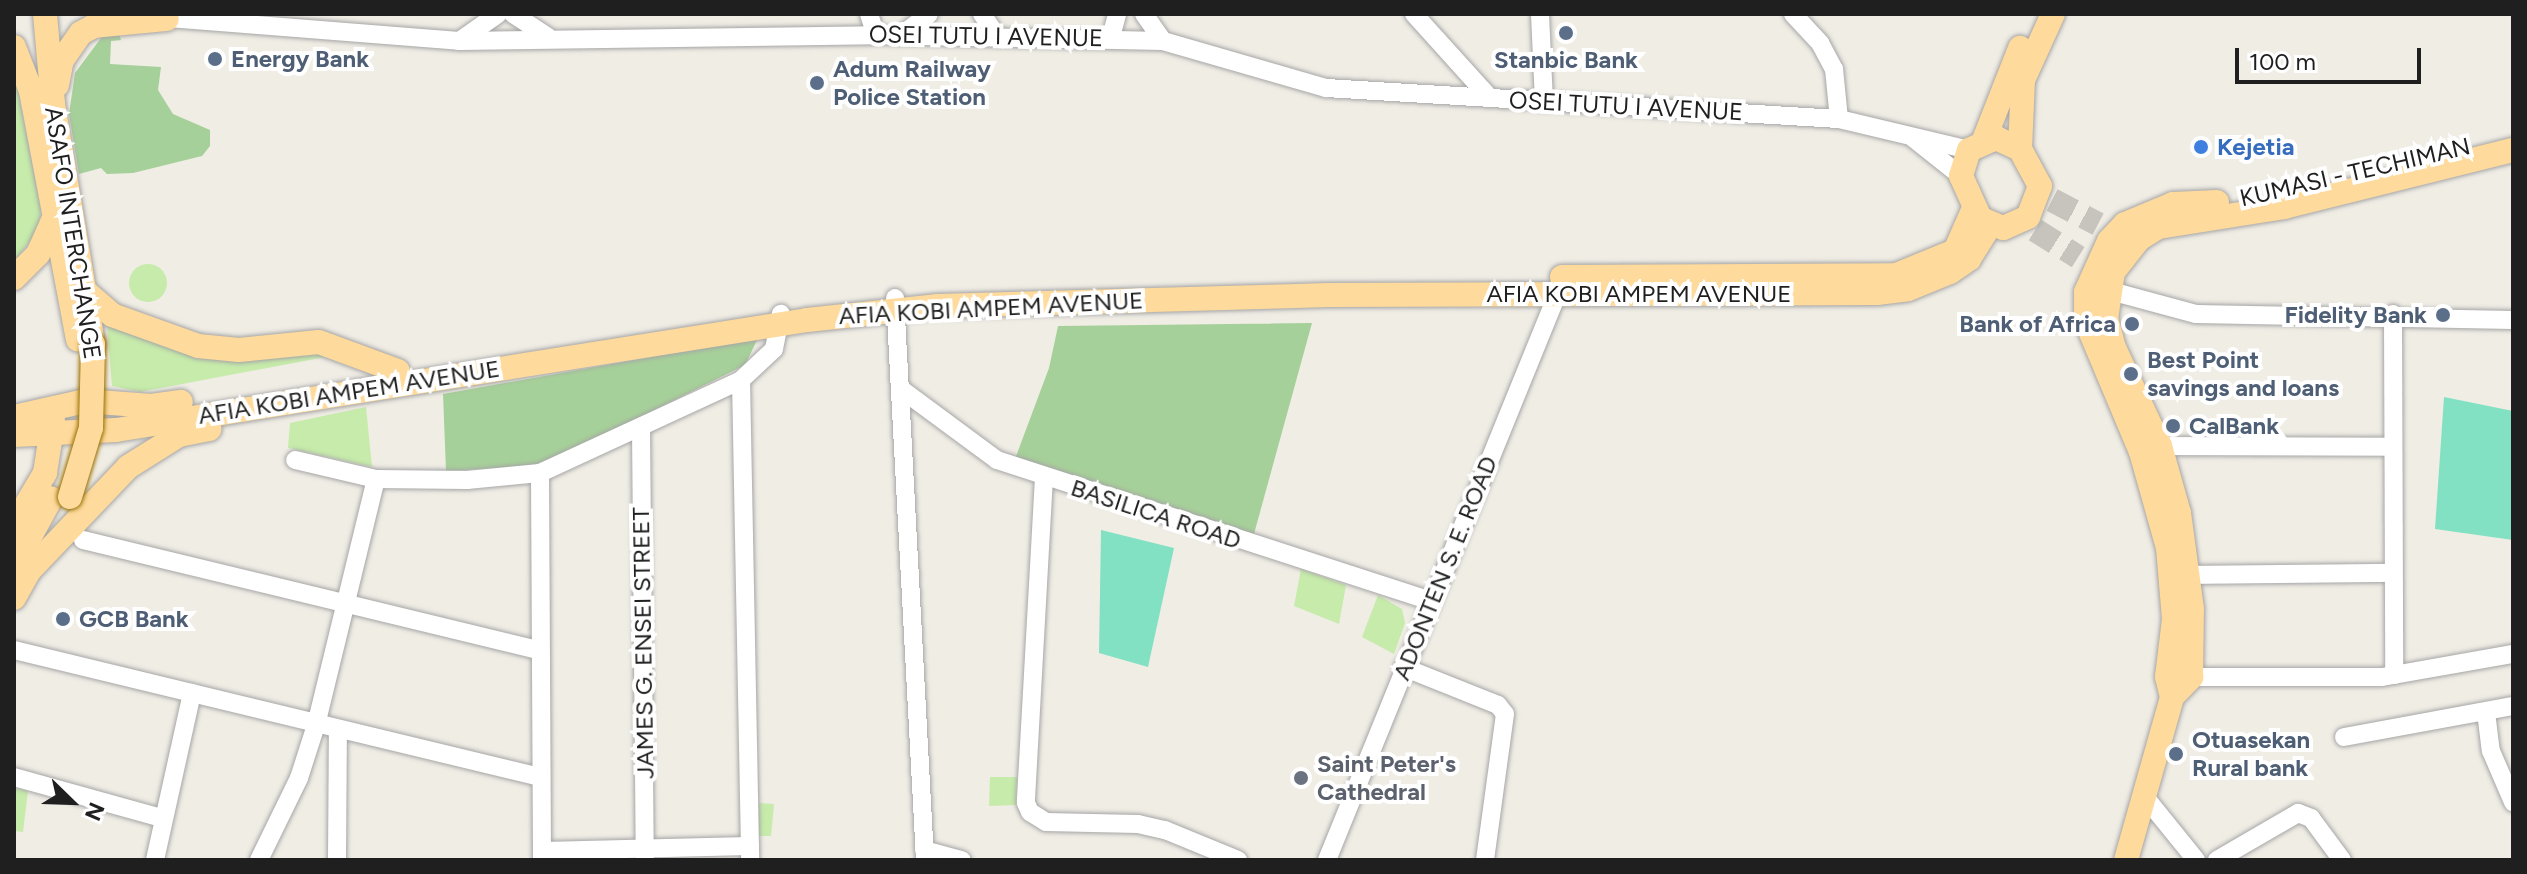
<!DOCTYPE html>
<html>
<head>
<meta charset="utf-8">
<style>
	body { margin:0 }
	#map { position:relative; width:2527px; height:874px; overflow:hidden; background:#f0ede5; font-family:Figtree,sans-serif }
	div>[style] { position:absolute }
	.grass>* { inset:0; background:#c6ebaa }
	.round { border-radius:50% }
	.forest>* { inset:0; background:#a6d099 }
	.pitch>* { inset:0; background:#81e1c2 }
	.major-tunnel>* { height:24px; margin-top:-12px; transform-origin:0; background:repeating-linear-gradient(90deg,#c6c4bd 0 24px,transparent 0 36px) }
	.roads { filter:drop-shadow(0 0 2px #a6a6a6) drop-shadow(0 0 2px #a6a6a6) }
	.minor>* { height:18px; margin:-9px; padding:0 9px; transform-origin:9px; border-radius:9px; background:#fff }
	.major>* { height:24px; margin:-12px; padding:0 12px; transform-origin:12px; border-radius:12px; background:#feda9c }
	.bridges { filter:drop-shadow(0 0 2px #9a7100) drop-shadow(0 0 2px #9a7100) }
	.major-bridge>* { height:24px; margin:-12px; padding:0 12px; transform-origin:12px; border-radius:12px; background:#feda9c }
	.dots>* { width:22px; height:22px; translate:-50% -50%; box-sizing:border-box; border:4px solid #fff; border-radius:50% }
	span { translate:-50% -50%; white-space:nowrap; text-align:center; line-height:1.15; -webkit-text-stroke:8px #fff; paint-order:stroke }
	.street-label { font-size:24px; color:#1f1f1f }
	.service-label { font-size:24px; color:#4e5e75; font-weight:700 }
	.left { translate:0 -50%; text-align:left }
	.right { translate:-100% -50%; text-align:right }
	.shop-label { font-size:24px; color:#366cbe; font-weight:700 }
	.worship-label { font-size:24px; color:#5b616d; font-weight:700 }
	.frame { position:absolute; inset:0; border:16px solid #1f1f1f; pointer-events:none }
	.north { position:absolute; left:32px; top:762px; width:80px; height:80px; -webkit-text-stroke:6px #fff; paint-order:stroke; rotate:113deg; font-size:22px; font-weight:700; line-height:32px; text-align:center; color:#1f1f1f }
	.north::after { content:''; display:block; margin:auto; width:28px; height:36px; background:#1f1f1f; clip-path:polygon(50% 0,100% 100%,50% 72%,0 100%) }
	.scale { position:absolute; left:2235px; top:48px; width:186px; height:36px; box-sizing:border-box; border:4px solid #1f1f1f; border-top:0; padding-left:10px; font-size:24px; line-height:28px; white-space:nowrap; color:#1f1f1f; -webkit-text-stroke:6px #fff; paint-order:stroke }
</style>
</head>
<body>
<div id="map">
	<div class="grass">
		<div style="clip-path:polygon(14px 70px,41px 210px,38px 231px,14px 262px)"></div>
		<div class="round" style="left:129px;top:264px;width:38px;height:38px"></div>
		<div style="clip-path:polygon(107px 325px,297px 347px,336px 355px,140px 392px,112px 386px)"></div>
		<div style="clip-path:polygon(366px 407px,372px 467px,288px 448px,290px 423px)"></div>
		<div style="clip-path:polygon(1301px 569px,1346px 585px,1339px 624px,1294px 606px)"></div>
		<div style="clip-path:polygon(1378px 595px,1402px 609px,1405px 623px,1394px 654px,1362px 637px)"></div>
		<div style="clip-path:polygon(990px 777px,1017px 777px,1016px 805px,989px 806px)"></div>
		<div style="clip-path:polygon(14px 788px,28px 791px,23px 832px,14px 831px)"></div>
		<div style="clip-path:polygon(759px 803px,774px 804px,771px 836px,758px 836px)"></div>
	</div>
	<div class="forest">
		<div style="clip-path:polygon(118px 32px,121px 40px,111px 41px,110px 64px,161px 67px,158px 90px,173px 114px,210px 130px,210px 146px,202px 156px,133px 173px,107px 174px,101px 168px,79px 174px,69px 114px,75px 73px,104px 34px)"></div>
		<div style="clip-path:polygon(1312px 323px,1254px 534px,1015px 459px,1049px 368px,1058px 326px)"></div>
		<div style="clip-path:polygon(758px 338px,745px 365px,570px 452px,532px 466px,446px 471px,443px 394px)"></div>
	</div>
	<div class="pitch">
		<div style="clip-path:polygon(2444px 397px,2513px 411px,2513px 540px,2435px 529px)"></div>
		<div style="clip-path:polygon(1101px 530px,1174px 548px,1148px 667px,1099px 653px)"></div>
	</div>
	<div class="major-tunnel">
		<div style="left:2052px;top:200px;width:52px;rotate:27.6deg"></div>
		<div style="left:2035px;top:230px;width:51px;rotate:32.1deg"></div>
	</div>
	<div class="roads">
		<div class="minor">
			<div style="left:513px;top:14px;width:42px;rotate:33.3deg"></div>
			<div style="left:869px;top:14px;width:22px;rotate:72deg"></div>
			<div style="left:982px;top:14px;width:29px;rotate:56deg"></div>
			<div style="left:1144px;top:14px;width:33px;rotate:55deg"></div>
			<div style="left:1414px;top:14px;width:113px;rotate:47.9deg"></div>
			<div style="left:1540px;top:14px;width:88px;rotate:87.4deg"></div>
			<div style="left:1793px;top:14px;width:40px;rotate:47deg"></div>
			<div style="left:1820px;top:43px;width:30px;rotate:62deg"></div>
			<div style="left:1834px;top:69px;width:50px;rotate:84.3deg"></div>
			<div style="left:156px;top:17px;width:304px;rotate:4.5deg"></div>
			<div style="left:459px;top:41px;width:417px;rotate:-0.8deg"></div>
			<div style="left:876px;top:35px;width:287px;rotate:1.2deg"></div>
			<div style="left:1163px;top:41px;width:170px;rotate:16.1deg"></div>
			<div style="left:1326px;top:88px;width:514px;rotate:3.46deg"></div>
			<div style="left:1839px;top:119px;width:134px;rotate:13.4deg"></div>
			<div style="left:900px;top:36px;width:36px;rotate:-37deg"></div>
			<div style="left:1111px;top:37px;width:24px;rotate:-75deg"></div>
			<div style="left:461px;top:40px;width:45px;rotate:-35.1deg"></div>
			<div style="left:1913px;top:138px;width:61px;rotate:38.4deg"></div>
			<div style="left:2107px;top:290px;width:92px;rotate:15.1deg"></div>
			<div style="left:2196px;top:314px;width:317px;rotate:1.1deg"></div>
			<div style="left:895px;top:298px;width:563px;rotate:86.94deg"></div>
			<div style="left:2393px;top:314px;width:361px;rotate:89.8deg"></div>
			<div style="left:741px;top:380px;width:480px;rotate:88.9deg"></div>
			<div style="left:901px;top:389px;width:119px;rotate:36.5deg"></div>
			<div style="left:997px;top:460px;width:455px;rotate:18deg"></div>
			<div style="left:641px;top:427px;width:433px;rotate:89.5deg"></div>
			<div style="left:2160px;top:446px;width:233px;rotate:0.2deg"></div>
			<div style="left:540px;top:473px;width:387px;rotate:89.7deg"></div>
			<div style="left:1044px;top:477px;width:326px;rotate:93.2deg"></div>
			<div style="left:1026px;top:803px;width:10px;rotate:66deg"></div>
			<div style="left:1030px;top:812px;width:19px;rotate:32deg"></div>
			<div style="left:1046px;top:822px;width:92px;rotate:1.2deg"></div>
			<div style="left:1138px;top:824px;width:28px;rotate:13deg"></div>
			<div style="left:1165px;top:830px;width:79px;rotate:22.3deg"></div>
			<div style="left:376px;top:479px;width:91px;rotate:0.6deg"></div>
			<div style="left:467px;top:480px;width:73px;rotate:-5.5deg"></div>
			<div style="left:540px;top:473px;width:221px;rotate:-24.8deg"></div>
			<div style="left:741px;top:380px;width:45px;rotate:-43.2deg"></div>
			<div style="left:774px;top:349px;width:36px;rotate:-79deg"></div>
			<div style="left:83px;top:540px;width:469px;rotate:13.6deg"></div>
			<div style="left:2191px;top:575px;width:201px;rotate:-0.6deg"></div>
			<div style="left:14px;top:650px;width:541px;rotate:13.57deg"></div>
			<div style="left:1403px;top:667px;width:102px;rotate:21.8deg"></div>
			<div style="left:1498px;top:705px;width:11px;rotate:52deg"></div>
			<div style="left:1505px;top:714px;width:147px;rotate:97.8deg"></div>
			<div style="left:2191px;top:677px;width:191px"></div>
			<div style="left:2382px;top:677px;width:133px;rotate:-10deg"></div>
			<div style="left:2486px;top:712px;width:39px;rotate:83deg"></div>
			<div style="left:2491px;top:751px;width:56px;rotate:66.7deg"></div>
			<div style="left:2344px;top:737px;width:172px;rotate:-10.4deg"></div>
			<div style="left:14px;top:777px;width:154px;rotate:15.5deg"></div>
			<div style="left:2145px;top:797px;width:81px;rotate:51deg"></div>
			<div style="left:924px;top:850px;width:39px;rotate:15deg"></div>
			<div style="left:542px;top:851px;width:208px;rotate:-1.4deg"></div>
			<div style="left:155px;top:860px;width:171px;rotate:-77.5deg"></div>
			<div style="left:259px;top:860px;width:91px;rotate:-64deg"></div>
			<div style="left:299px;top:778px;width:56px;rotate:-72.2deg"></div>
			<div style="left:316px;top:725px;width:253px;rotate:-76.3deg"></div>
			<div style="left:376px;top:479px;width:83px;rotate:-166.8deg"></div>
			<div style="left:337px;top:860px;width:130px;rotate:-89.6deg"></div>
			<div style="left:1327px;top:860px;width:621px;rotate:-67.86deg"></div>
			<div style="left:2217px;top:860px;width:94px;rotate:-30.1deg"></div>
			<div style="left:2298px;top:813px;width:14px;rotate:21deg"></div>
			<div style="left:2311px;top:818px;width:52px;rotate:53.6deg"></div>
		</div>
		<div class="major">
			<div style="left:45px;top:14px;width:90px;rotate:84.9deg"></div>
			<div style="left:53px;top:104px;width:243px;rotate:80.5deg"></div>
			<div style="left:14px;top:47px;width:47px;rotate:68.9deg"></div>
			<div style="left:31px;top:91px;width:253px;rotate:79.3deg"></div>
			<div style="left:57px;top:85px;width:25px;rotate:-79deg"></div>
			<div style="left:62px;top:60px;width:33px;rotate:-55deg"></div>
			<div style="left:81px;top:33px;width:15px;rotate:-28deg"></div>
			<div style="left:94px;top:26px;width:73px;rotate:-5.5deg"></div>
			<div style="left:1996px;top:138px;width:26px;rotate:25deg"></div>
			<div style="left:2020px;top:149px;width:42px;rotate:61.6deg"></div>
			<div style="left:2040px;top:186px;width:33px;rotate:111deg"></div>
			<div style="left:2028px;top:217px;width:27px;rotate:156deg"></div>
			<div style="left:2003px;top:228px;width:25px;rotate:-157deg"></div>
			<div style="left:1980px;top:218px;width:46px;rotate:-114.3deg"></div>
			<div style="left:1961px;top:176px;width:27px;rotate:-73deg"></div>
			<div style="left:1969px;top:150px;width:30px;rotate:-24deg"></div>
			<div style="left:1984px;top:140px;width:99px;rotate:-68.6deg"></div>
			<div style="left:2020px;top:149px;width:69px;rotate:-87.5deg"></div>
			<div style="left:2023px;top:80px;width:72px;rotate:-65.6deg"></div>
			<div style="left:1562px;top:277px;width:334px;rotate:-0.3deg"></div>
			<div style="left:1896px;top:275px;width:64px;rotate:-22.1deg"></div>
			<div style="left:1955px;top:251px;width:47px;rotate:-66.2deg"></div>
			<div style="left:14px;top:278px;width:34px;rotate:-45deg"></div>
			<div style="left:38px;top:254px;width:35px;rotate:-66deg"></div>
			<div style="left:87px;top:293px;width:33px;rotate:41deg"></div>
			<div style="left:112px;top:315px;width:91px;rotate:19.8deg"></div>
			<div style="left:198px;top:346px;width:41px;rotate:5.6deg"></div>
			<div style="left:239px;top:350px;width:80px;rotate:-5.7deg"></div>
			<div style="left:319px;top:342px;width:84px;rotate:20.2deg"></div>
			<div style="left:14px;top:417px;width:73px;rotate:-12.7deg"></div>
			<div style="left:85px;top:401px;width:66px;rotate:4.3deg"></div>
			<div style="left:151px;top:406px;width:30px;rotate:-8deg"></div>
			<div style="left:14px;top:435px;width:102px;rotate:-2.8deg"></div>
			<div style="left:116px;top:430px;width:700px;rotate:-9.04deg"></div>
			<div style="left:807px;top:320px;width:132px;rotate:-6.1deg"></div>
			<div style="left:938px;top:306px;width:391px;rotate:-1.6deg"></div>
			<div style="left:1329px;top:295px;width:548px;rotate:-0.21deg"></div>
			<div style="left:1877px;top:293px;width:31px;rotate:-7deg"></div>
			<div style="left:1908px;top:289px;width:45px;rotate:-22deg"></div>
			<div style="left:1950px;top:272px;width:23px;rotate:-34deg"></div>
			<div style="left:1969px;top:259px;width:40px;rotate:-58deg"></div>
			<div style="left:14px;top:525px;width:61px;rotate:-59.2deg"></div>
			<div style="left:45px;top:473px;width:52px;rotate:-81.1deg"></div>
			<div style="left:14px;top:566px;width:77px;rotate:-61.4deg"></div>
			<div style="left:30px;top:570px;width:142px;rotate:-46.4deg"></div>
			<div style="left:128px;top:467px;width:60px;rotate:-32.1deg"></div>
			<div style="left:179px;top:435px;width:31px;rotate:-11deg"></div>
			<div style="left:14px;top:598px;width:49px;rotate:-60.8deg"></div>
			<div style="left:2172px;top:697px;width:21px;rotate:-104deg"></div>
			<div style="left:2167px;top:677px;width:58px;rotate:-83.1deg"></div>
			<div style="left:2174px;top:619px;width:71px;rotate:-94.8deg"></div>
			<div style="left:2168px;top:548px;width:100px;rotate:-105.7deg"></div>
			<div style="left:2141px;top:452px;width:142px;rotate:-112.8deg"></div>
			<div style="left:2086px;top:321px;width:29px;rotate:-90deg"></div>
			<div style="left:2086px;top:292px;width:56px;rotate:-65.7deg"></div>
			<div style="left:2109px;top:241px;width:23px;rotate:-47deg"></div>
			<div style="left:2125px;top:224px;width:52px;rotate:-22.6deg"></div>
			<div style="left:2173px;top:204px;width:44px;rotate:-2.6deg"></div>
			<div style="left:2126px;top:860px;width:169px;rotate:-74.2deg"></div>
			<div style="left:2172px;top:697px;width:28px;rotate:-46deg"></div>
			<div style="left:2191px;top:677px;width:68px;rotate:-89.2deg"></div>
			<div style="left:2192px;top:609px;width:97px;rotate:-97.7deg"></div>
			<div style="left:2179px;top:513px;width:70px;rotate:-105.8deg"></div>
			<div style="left:2160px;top:446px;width:108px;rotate:-115.1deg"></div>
			<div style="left:2114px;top:348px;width:30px;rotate:-105deg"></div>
			<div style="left:2106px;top:319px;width:48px;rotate:-81.5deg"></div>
			<div style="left:2113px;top:272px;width:42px;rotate:-51.8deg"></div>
			<div style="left:2139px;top:239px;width:22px;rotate:-32deg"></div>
			<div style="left:2158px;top:227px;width:128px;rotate:-9deg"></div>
			<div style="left:2284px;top:207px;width:236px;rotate:-14deg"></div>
		</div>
	</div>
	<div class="bridges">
		<div class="major-bridge">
			<div style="left:70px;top:497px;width:72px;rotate:-73.1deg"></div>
			<div style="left:91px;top:428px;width:84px;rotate:-88.6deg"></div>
		</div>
	</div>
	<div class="dots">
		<div style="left:1566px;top:33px;background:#5c6f8a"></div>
		<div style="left:215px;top:59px;background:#5c6f8a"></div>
		<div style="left:817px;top:83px;background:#5c6f8a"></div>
		<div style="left:2201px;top:147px;background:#3f7fe0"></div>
		<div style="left:2443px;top:315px;background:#5c6f8a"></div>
		<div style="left:2132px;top:324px;background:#5c6f8a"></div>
		<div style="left:2131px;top:374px;background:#5c6f8a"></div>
		<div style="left:2173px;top:426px;background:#5c6f8a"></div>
		<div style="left:63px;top:619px;background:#5c6f8a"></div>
		<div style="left:2176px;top:754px;background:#5c6f8a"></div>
		<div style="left:1301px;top:778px;background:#6b7280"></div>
	</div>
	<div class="street-label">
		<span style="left:986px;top:36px;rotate:1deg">OSEI TUTU I AVENUE</span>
		<span style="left:1626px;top:106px;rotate:3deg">OSEI TUTU I AVENUE</span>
		<span style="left:2355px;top:172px;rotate:-13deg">KUMASI - TECHIMAN</span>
		<span style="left:73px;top:233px;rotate:81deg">ASAFO INTERCHANGE</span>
		<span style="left:1639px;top:294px">AFIA KOBI AMPEM AVENUE</span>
		<span style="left:991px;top:308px;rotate:-3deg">AFIA KOBI AMPEM AVENUE</span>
		<span style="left:349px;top:392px;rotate:-9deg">AFIA KOBI AMPEM AVENUE</span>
		<span style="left:1156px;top:514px;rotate:18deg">BASILICA ROAD</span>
		<span style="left:1445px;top:568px;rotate:-68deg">ADONTEN S. E. ROAD</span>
		<span style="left:643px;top:643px;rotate:-91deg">JAMES G. ENSEI STREET</span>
	</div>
	<div class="service-label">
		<span class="left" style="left:231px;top:59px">Energy Bank</span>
		<span style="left:1566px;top:60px">Stanbic Bank</span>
		<span class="left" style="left:833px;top:83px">Adum Railway<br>Police Station</span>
		<span class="right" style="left:2427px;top:315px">Fidelity Bank</span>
		<span class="right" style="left:2116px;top:324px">Bank of Africa</span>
		<span class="left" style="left:2147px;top:374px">Best Point<br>savings and loans</span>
		<span class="left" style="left:2189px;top:426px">CalBank</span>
		<span class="left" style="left:79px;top:619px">GCB Bank</span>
		<span class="left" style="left:2192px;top:754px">Otuasekan<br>Rural bank</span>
	</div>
	<div class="shop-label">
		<span class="left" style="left:2217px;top:147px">Kejetia</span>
	</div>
	<div class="worship-label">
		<span class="left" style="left:1317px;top:778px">Saint Peter's<br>Cathedral</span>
	</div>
	<div class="frame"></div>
	<div class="north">N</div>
	<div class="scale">100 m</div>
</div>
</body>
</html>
